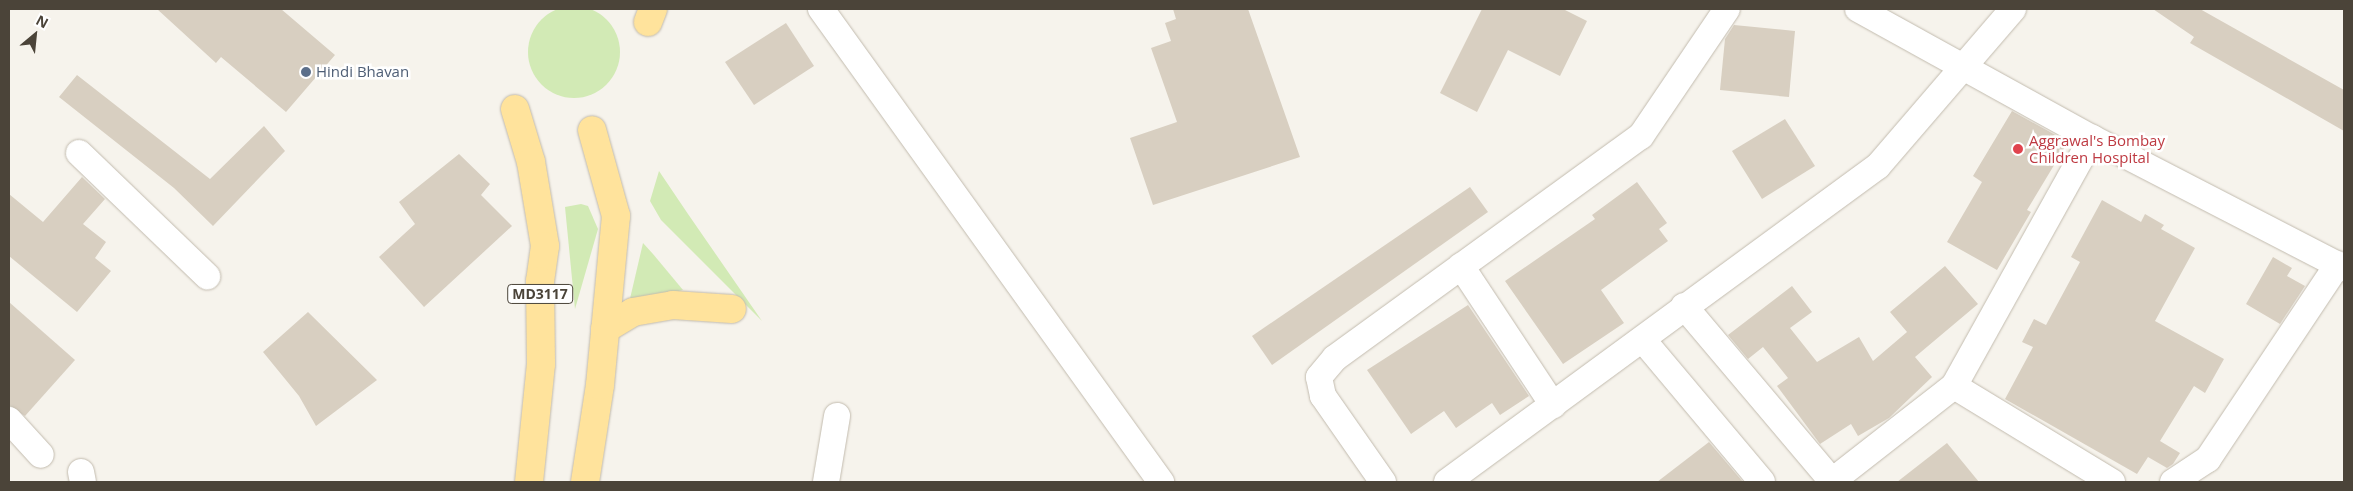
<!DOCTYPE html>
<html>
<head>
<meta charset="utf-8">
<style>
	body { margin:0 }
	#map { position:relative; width:2353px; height:491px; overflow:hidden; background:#f6f3ec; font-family:"Open Sans",sans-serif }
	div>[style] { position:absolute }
	.green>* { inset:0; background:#d2eab5 }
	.round { border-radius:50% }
	.building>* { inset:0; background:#d8cfc1 }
	.roads { filter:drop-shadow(0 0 1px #c2bbae) drop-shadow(0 0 1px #c2bbae) }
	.minor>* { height:26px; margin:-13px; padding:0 13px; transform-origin:13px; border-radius:13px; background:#fff }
	.major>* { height:28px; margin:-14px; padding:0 14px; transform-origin:14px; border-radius:14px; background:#ffe39c }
	.dots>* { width:14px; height:14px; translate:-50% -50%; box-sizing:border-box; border:2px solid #fff; border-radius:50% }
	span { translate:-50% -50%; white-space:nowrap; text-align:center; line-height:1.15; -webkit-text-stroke:5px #fff; paint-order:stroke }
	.shield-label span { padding:1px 4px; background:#fff; border:1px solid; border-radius:4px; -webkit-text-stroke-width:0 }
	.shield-label { font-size:14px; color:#4b4439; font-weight:700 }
	.service-label { font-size:15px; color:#4e5e75 }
	.left { translate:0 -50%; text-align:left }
	.health-label { font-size:15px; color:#be3a42 }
	.frame { position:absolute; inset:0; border:10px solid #4b4439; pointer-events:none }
	.north { position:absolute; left:10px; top:10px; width:50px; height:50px; -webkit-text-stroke:4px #fff; paint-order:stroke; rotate:28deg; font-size:14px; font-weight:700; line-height:20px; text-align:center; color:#4b4439 }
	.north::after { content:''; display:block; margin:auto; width:18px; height:22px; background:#4b4439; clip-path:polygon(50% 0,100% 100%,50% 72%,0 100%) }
</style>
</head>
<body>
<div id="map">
	<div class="green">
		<div class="round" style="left:528px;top:6px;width:92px;height:92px"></div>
		<div style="clip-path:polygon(659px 171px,688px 214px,762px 321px,661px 220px,650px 201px)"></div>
		<div style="clip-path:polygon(581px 204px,588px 206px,598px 229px,575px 309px,565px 207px)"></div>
		<div style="clip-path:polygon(643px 243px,653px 254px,683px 290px,629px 303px)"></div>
	</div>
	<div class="building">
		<div style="clip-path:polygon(157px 9px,281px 9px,335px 55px,286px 112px,221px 57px,216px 63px)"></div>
		<div style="clip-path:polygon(1173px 9px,1248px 9px,1300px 157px,1153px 205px,1130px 138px,1177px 122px,1151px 48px,1171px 41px,1165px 23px,1176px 19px)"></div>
		<div style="clip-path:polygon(1482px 9px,1563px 9px,1587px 21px,1560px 76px,1508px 50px,1477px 112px,1440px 93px)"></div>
		<div style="clip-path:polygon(2153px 9px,2200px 9px,2344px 90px,2344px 131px,2190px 43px,2194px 37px)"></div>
		<div style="clip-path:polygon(786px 23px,814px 66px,754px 105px,725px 62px)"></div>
		<div style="clip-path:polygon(1734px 25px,1795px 31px,1789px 97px,1720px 90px,1725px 39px)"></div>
		<div style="clip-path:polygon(77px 75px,210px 179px,264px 126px,285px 151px,213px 226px,174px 188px,59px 97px)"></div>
		<div style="clip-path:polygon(2012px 111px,2068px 142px,2027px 210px,2031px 212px,1997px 270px,1947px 242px,1982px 182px,1973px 176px)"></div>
		<div style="clip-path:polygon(1785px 119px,1815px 166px,1762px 199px,1732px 151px)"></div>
		<div style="clip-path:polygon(459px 154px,490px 184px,481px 195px,512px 226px,424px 307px,379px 257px,415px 224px,399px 202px)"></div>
		<div style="clip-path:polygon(82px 177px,105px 199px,83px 224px,106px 242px,95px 258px,111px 271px,77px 312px,9px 256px,9px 194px,43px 222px)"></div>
		<div style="clip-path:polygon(1637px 182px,1667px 223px,1659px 229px,1668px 241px,1601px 290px,1624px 323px,1563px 364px,1505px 281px,1595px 219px,1592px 215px)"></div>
		<div style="clip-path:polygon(1470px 187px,1488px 212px,1272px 365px,1252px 336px)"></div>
		<div style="clip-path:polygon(2102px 200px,2141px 222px,2145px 214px,2164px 225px,2161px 229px,2195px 248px,2155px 321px,2224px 359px,2205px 393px,2194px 386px,2160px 441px,2180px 453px,2173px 464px,2167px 468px,2148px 457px,2137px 474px,2005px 399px,2033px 347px,2022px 342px,2034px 319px,2046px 325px,2080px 262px,2071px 257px)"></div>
		<div style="clip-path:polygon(2273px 257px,2292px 268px,2287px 276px,2305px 286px,2280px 324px,2246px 304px)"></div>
		<div style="clip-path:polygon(1945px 266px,1978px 304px,1915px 357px,1932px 377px,1889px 418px,1858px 436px,1851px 424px,1820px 444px,1777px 386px,1788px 378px,1763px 347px,1748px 359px,1728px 335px,1792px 286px,1812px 312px,1790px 328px,1817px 362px,1859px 337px,1873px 361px,1907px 332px,1890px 312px)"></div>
		<div style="clip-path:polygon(9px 302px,75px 360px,25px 416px,9px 405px)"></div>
		<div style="clip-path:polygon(1468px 305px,1529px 396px,1500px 415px,1492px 403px,1456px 428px,1444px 411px,1411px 434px,1367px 370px)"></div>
		<div style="clip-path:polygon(308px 312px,377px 380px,316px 426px,299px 396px,263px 352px)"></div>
		<div style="clip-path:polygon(1709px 442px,1743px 482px,1657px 482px)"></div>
		<div style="clip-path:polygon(1947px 443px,1979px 482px,1897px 482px)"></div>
	</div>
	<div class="roads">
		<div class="minor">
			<div style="left:821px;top:9px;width:583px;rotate:54.29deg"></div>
			<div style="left:1858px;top:9px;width:267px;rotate:28.9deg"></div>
			<div style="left:2092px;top:138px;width:284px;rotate:27.3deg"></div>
			<div style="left:79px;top:153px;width:178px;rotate:43.9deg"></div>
			<div style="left:1461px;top:266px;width:167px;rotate:56.5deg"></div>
			<div style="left:1684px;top:306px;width:229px;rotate:49.8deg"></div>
			<div style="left:1643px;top:340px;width:185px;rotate:50deg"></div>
			<div style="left:1954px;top:386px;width:185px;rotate:31.3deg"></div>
			<div style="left:9px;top:420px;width:47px;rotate:47.6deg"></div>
			<div style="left:81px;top:472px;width:10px;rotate:79deg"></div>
			<div style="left:826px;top:482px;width:67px;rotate:-80.5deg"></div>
			<div style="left:1383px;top:482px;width:105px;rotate:-124.9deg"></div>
			<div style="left:1323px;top:396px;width:19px;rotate:-102deg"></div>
			<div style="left:1319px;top:377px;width:25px;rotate:-50deg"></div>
			<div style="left:1335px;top:358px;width:378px;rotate:-36deg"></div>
			<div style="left:1641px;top:136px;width:153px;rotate:-55.9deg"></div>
			<div style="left:1447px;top:482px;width:534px;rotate:-36.25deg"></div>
			<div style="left:1878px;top:166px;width:207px;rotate:-49.3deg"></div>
			<div style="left:1831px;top:482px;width:156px;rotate:-38deg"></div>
			<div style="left:1954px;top:386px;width:284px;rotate:-60.9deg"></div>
			<div style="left:2173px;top:482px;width:42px;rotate:-33.3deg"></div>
			<div style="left:2208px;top:459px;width:234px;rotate:-56.3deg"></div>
		</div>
		<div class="major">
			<div style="left:648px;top:22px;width:14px;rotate:-69deg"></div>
			<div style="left:515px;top:109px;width:55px;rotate:73.2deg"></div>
			<div style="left:531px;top:162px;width:85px;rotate:80.5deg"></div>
			<div style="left:545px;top:246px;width:35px;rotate:98deg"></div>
			<div style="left:540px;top:281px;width:83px;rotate:89.3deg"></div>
			<div style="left:541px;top:364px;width:119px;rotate:95.8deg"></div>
			<div style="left:605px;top:329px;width:33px;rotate:-31deg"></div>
			<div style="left:633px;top:312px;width:41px;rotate:-9.9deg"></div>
			<div style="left:673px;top:305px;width:59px;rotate:3.9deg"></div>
			<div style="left:585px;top:482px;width:98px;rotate:-81.2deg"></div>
			<div style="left:600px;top:385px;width:170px;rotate:-84.6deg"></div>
			<div style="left:616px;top:216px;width:89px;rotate:-105.6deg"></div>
		</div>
	</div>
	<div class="dots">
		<div style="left:306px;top:72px;background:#5c6f8a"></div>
		<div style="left:2018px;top:149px;background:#e0444e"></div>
	</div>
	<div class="shield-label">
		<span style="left:540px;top:294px">MD3117</span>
	</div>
	<div class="service-label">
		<span class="left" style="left:316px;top:72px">Hindi Bhavan</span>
	</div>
	<div class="health-label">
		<span class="left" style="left:2029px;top:149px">Aggrawal's Bombay<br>Children Hospital</span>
	</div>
	<div class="frame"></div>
	<div class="north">N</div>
</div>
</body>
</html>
